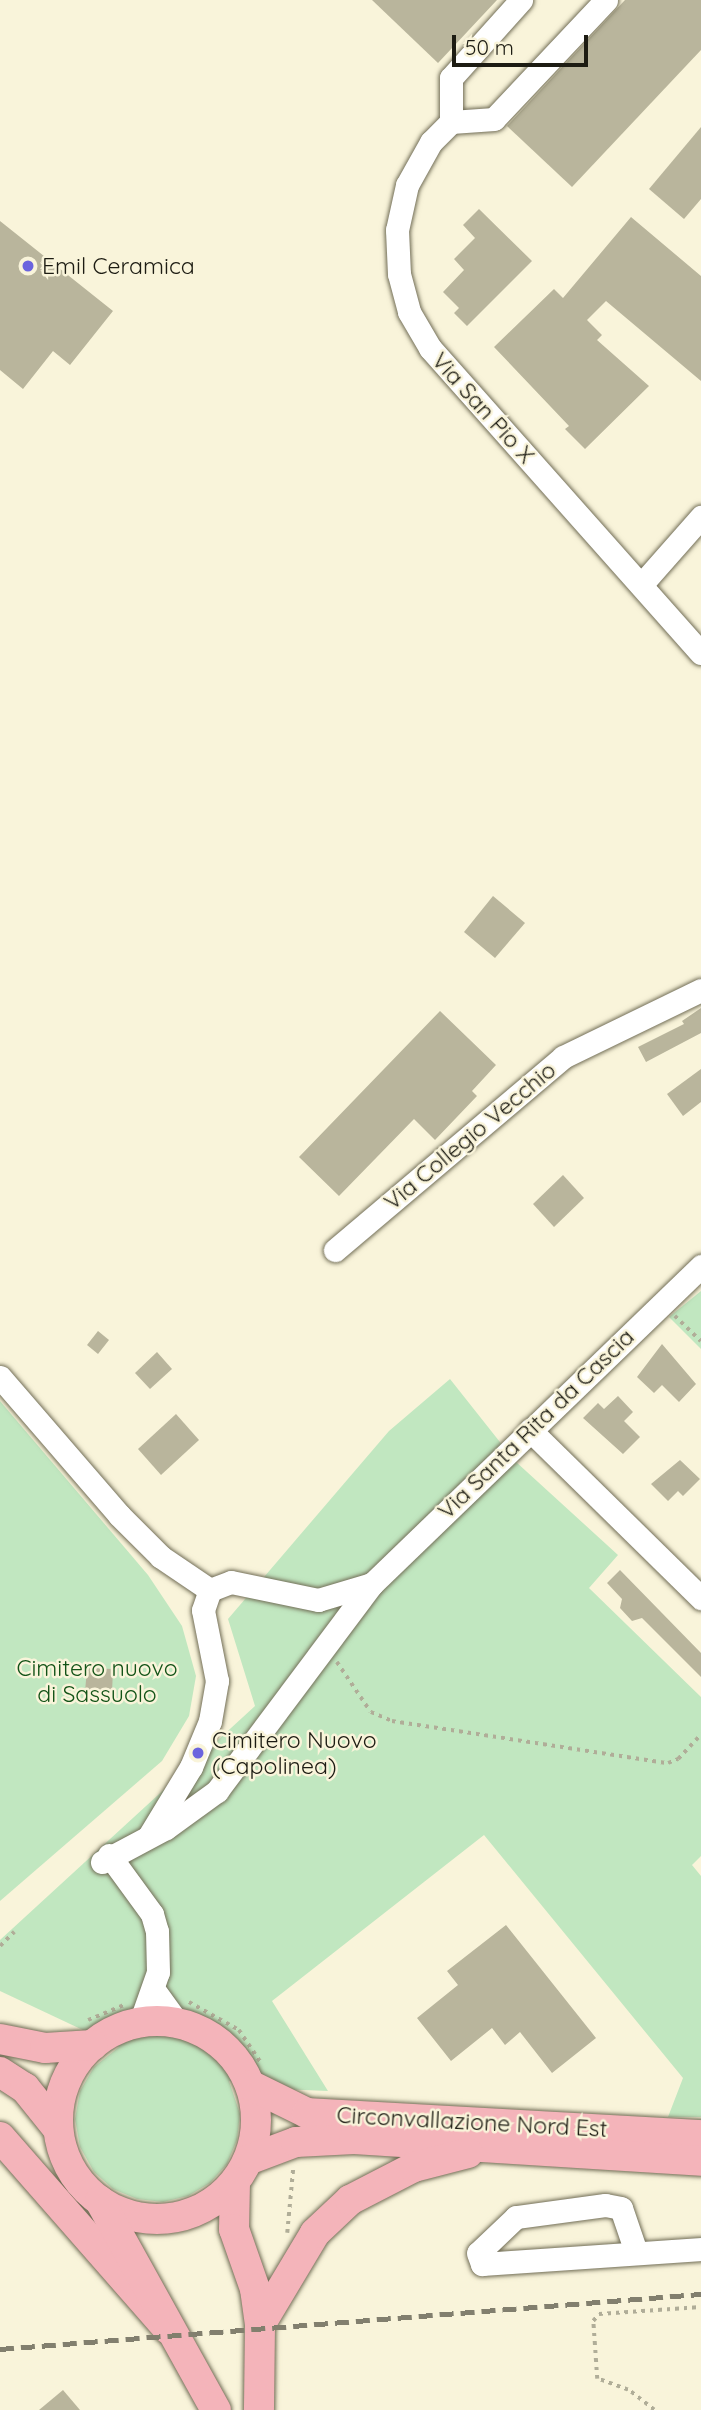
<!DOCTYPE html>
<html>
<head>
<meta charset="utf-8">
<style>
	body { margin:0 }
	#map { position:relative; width:701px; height:2410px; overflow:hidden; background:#f9f4da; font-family:Quicksand,sans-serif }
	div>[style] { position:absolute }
	.green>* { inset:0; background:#c1e7c0 }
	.building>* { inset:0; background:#b9b59c }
	.path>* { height:3.5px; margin-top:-1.75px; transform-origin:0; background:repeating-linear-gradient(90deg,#b0ad98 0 3.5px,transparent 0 8.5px) }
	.roads { filter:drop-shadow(0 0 2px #726e57) drop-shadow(0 0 2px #726e57) }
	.minor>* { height:23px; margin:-11.5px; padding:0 11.5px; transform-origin:11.5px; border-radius:11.5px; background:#fff }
	.major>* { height:30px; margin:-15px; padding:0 15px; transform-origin:15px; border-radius:15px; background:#f4b4ba }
	.major>.ring { margin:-15px; padding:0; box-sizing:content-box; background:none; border:30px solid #f4b4ba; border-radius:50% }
	.rail>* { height:5px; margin-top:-2.5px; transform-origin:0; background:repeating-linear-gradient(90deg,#827f6e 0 14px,transparent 0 21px) }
	.dots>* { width:19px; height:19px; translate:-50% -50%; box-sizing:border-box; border:4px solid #f9f4da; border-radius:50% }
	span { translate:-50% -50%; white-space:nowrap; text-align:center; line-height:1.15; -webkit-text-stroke:5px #f9f4da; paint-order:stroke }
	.poi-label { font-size:23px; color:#1d1c13 }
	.left { translate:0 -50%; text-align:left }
	.street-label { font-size:23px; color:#1d1c13 }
	.park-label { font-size:23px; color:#125317 }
	.scale { position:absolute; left:452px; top:35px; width:136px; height:32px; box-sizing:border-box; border:4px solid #1d1c13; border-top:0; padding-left:9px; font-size:21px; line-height:24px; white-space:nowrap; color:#1d1c13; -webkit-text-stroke:5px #f9f4da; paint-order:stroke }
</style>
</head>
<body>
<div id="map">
	<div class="green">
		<div style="clip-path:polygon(701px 1291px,701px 1349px,669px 1317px)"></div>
		<div style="clip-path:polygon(450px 1379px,515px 1461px,618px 1555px,589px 1588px,701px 1697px,701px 1856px,692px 1865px,701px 1876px,701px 2117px,668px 2117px,683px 2078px,484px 1835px,272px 2001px,328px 2091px,253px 2088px,229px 2081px,240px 2114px,237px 2140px,227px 2164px,210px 2183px,188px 2196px,163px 2202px,137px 2199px,113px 2189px,94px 2172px,80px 2147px,75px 2119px,80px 2091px,94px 2067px,119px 2047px,0 1991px,0 1940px,255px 1706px,228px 1619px,389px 1431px)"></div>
		<div style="clip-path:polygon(0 1401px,148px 1575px,182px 1626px,196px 1676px,189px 1716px,162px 1761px,0 1901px)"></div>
	</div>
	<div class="building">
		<div style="clip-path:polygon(372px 0,497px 0,438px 63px)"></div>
		<div style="clip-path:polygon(625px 0,701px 0,701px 50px,572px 187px,507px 126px)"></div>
		<div style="clip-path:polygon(701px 127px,701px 199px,684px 219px,649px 189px)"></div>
		<div style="clip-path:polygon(479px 209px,532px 261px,467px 326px,454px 313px,459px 308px,443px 292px,464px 270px,454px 259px,475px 238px,463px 225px)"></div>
		<div style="clip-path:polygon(631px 217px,701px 276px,701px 381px,606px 301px,587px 320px,602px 335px,597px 340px,649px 386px,585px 449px,565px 429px,569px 426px,494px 347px,554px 289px,563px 298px)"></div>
		<div style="clip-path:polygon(0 221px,113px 311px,70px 365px,53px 351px,23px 389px,0 370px)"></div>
		<div style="clip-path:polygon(493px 896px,525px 923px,495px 958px,464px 932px)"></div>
		<div style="clip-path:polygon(701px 1008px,701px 1033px,646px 1062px,638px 1047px,684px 1024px,682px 1021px)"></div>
		<div style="clip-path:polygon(440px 1011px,496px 1065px,472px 1091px,477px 1096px,435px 1140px,414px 1119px,339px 1196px,299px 1157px)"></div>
		<div style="clip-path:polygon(701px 1069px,701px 1102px,683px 1116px,667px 1094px)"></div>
		<div style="clip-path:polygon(563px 1175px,584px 1198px,554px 1227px,533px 1204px)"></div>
		<div style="clip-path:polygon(98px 1331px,109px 1340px,98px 1354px,87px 1345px)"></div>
		<div style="clip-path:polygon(662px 1344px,696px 1384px,679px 1402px,662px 1385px,654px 1393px,637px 1377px)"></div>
		<div style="clip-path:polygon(157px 1352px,172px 1369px,150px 1389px,135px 1373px)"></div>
		<div style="clip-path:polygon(618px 1396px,633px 1412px,624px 1421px,640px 1437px,623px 1454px,583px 1418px,598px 1403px,604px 1409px)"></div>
		<div style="clip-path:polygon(176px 1414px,199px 1440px,161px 1475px,138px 1449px)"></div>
		<div style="clip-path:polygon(680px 1460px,700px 1479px,683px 1496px,678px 1491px,668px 1501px,651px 1484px)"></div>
		<div style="clip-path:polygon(620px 1570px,701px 1653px,701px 1677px,642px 1618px,632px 1621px,620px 1608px,622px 1599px,607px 1583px)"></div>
		<div style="clip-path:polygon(87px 1668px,113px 1669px,112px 1693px,85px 1692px)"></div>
		<div style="clip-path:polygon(506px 1925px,596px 2038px,552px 2073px,520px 2032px,505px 2045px,492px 2028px,451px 2061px,417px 2018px,458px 1985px,447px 1971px)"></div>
		<div style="clip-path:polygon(63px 2390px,80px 2410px,39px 2410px)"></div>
	</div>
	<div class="path">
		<div style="left:675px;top:1316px;width:36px;rotate:44deg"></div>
		<div style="left:337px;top:1662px;width:60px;rotate:55.8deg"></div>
		<div style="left:371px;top:1712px;width:23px;rotate:23deg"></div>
		<div style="left:392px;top:1721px;width:279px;rotate:8.7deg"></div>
		<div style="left:668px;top:1763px;width:11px;rotate:-22deg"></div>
		<div style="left:678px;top:1759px;width:34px;rotate:-47deg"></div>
		<div style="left:0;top:1946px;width:20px;rotate:-45deg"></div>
		<div style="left:189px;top:2002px;width:57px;rotate:29.2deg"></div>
		<div style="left:239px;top:2030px;width:40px;rotate:56deg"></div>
		<div style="left:88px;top:2020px;width:41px;rotate:-22.8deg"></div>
		<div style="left:287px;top:2233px;width:65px;rotate:-84.7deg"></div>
		<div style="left:654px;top:2410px;width:33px;rotate:-142deg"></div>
		<div style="left:628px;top:2390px;width:33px;rotate:-160deg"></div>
		<div style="left:597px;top:2379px;width:58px;rotate:-93.9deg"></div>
		<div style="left:593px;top:2321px;width:9px;rotate:-49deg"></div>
		<div style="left:599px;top:2314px;width:102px;rotate:-3.9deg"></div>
	</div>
	<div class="roads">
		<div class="minor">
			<div style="left:606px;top:0;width:163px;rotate:133.3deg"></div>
			<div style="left:494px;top:119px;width:43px;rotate:176deg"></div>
			<div style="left:451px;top:122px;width:28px;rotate:135deg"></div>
			<div style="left:431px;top:142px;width:49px;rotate:119.2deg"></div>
			<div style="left:407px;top:185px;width:46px;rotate:102.5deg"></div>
			<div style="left:397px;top:230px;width:44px;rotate:87.4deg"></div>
			<div style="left:399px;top:274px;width:39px;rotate:75deg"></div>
			<div style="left:409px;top:312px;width:42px;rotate:59.7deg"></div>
			<div style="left:430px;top:348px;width:408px;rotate:48.4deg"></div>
			<div style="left:451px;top:122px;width:44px;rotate:-90deg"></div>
			<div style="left:451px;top:78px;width:105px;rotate:-48.1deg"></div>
			<div style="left:641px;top:585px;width:91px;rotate:-48.6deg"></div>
			<div style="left:335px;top:1250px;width:299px;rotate:-40.2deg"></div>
			<div style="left:563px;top:1057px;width:153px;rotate:-25.9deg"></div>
			<div style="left:0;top:1377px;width:182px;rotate:49.2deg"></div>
			<div style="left:119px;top:1515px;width:59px;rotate:45deg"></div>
			<div style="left:161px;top:1557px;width:59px;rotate:34deg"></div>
			<div style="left:530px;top:1430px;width:240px;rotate:44.5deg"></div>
			<div style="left:149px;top:1836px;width:81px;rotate:-58.7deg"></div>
			<div style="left:191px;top:1767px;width:50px;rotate:-67.6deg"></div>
			<div style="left:210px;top:1721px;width:41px;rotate:-80.1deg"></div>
			<div style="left:217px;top:1681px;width:72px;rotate:-101.2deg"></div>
			<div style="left:203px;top:1610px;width:21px;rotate:-71deg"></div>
			<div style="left:210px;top:1590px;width:22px;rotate:-21deg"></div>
			<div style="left:231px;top:1582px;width:89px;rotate:11.7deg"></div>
			<div style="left:318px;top:1600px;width:56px;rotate:-16.5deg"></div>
			<div style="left:109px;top:1855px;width:73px;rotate:53.9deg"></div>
			<div style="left:152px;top:1914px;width:18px;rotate:74deg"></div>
			<div style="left:157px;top:1931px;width:41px;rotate:88.6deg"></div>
			<div style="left:158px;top:1972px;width:54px;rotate:109.4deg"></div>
			<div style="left:102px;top:1862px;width:72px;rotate:-28deg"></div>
			<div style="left:166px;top:1828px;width:63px;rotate:-36deg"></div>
			<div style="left:217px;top:1791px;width:259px;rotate:-53.2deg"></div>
			<div style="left:372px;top:1584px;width:458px;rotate:-44deg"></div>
			<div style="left:154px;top:1990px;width:41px;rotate:54deg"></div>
			<div style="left:636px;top:2252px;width:46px;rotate:-108.8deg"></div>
			<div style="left:621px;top:2208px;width:16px;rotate:-169deg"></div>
			<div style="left:605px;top:2205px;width:90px;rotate:172.3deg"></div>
			<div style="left:516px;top:2217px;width:52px;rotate:136.5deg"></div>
			<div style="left:478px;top:2253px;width:12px;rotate:70deg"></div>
			<div style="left:482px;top:2264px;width:220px;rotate:-3.9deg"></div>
		</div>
		<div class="major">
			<div class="ring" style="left:58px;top:2021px;width:168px;height:168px"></div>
			<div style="left:0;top:2039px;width:46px;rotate:11.3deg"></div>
			<div style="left:45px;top:2048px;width:48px;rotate:-3.6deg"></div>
			<div style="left:0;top:2072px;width:30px;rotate:33deg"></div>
			<div style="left:25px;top:2088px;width:53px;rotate:51.2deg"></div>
			<div style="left:250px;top:2085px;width:64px;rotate:26.2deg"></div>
			<div style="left:307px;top:2113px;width:395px;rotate:3.2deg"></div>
			<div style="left:0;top:2137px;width:255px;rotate:48.8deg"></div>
			<div style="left:248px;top:2160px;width:51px;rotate:-20.6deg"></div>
			<div style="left:296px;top:2142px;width:58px;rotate:-3deg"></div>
			<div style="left:354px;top:2139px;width:348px;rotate:3.6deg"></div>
			<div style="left:235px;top:2182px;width:47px;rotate:91.2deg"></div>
			<div style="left:234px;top:2229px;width:64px;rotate:70.7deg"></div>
			<div style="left:255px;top:2289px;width:36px;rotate:82deg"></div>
			<div style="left:260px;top:2325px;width:85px;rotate:90.7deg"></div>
			<div style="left:100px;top:2201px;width:239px;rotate:61deg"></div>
			<div style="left:260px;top:2325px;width:107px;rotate:-59.1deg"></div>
			<div style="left:315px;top:2233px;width:48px;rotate:-43.3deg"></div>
			<div style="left:350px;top:2200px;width:72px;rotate:-27.3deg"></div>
			<div style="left:414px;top:2167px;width:56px;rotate:-14.5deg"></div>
		</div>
	</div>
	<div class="rail">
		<div style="left:0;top:2349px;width:703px;rotate:-4.49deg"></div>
	</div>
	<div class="dots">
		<div style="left:28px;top:266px;background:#6b64de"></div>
		<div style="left:198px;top:1753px;background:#6b64de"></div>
	</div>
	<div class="poi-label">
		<span class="left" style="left:42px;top:266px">Emil Ceramica</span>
		<span class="left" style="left:212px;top:1753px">Cimitero Nuovo<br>(Capolinea)</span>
	</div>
	<div class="street-label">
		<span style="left:483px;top:408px;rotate:48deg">Via San Pio X</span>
		<span style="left:470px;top:1136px;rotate:-40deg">Via Collegio Vecchio</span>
		<span style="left:536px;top:1424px;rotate:-44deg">Via Santa Rita da Cascia</span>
		<span style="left:472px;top:2122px;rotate:3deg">Circonvallazione Nord Est</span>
	</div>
	<div class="park-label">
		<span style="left:97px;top:1681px">Cimitero nuovo<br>di Sassuolo</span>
	</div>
	<div class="scale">50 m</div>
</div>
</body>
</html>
